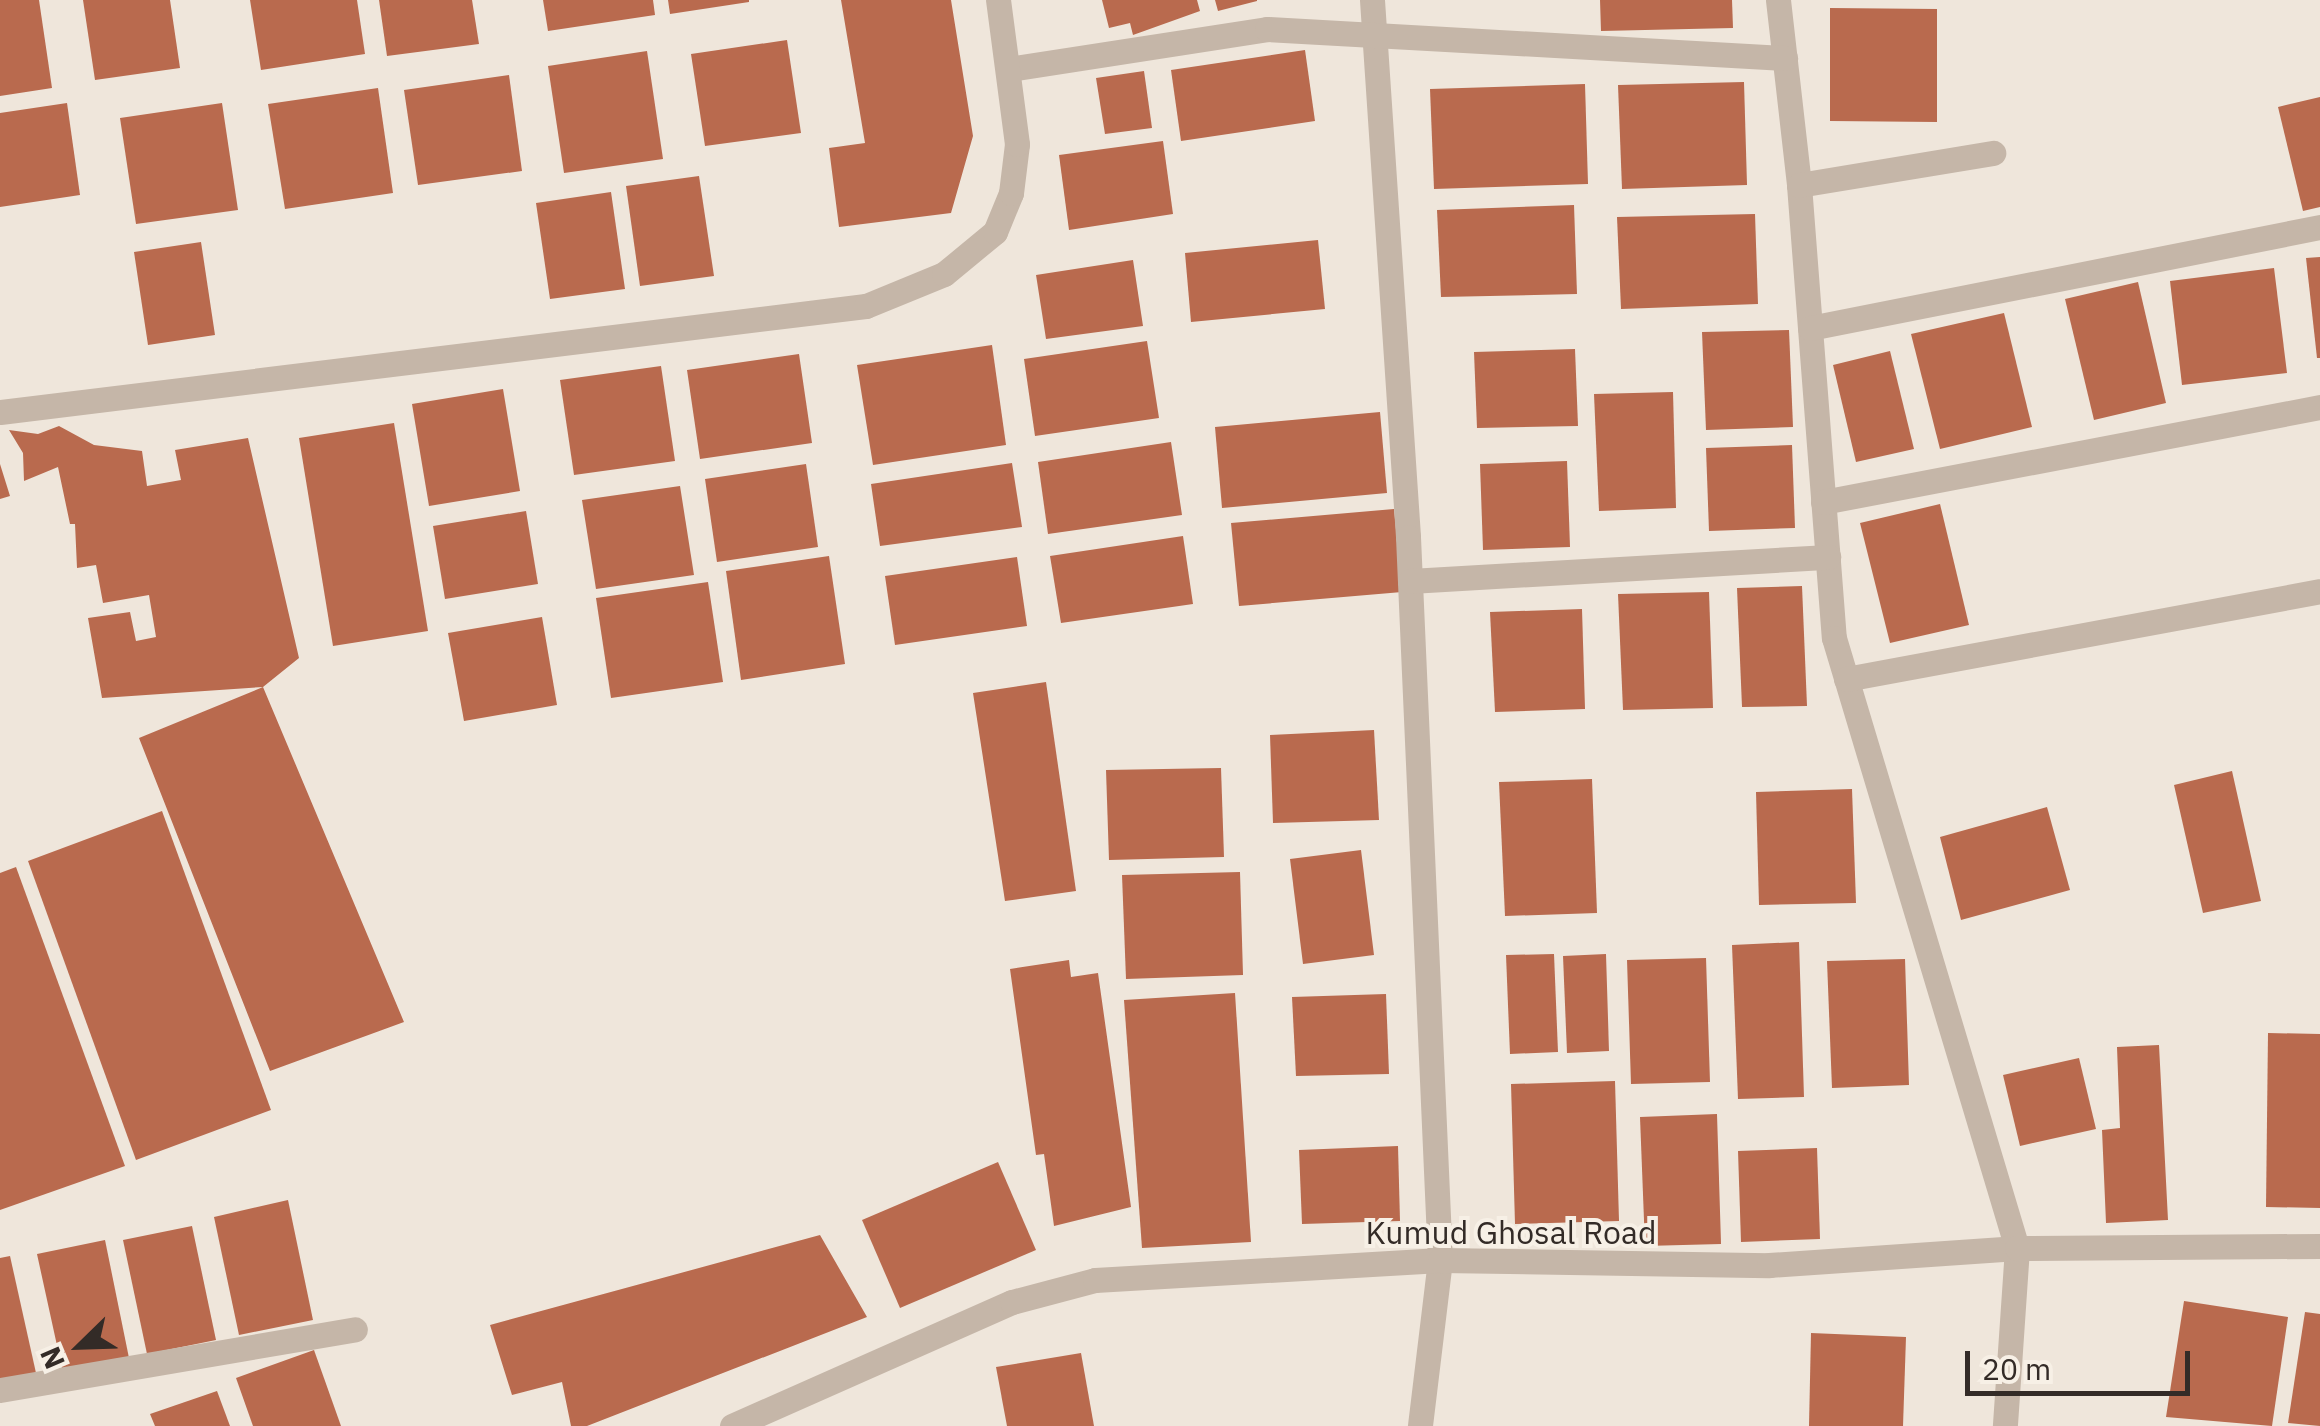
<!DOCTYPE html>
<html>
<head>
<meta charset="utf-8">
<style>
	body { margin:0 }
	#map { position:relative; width:2320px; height:1426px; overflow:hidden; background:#efe6db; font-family:"IBM Plex Sans",sans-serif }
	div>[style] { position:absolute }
	.building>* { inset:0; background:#b96a4e }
	.minor>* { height:25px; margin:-12.5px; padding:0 12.5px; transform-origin:12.5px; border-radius:12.5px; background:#c5b6a8 }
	span { translate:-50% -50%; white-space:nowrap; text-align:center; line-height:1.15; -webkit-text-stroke:8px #f7f0e6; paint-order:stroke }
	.street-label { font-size:32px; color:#332b27 }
	.north { position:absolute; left:30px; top:1296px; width:100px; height:100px; -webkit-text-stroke:8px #f7f0e6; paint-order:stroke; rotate:247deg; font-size:28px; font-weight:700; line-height:40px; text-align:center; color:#332b27 }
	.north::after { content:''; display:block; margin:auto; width:35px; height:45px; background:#332b27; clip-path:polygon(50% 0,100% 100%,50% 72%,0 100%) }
	.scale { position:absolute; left:1965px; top:1351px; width:225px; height:45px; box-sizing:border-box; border:5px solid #332b27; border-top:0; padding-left:12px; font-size:30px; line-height:35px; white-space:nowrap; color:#332b27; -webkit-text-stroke:8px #f7f0e6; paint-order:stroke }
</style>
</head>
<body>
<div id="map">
	<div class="building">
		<div style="clip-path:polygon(0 0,39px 0,52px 88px,0 96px)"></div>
		<div style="clip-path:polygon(83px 0,170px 0,180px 68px,95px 80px)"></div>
		<div style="clip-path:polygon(250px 0,357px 0,365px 54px,261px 70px)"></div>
		<div style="clip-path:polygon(379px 0,472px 0,479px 44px,387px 56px)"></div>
		<div style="clip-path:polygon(543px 0,653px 0,655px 15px,548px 31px)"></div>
		<div style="clip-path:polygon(668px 0,749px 0,749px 2px,670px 14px)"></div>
		<div style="clip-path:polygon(841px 0,951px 0,973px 136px,951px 213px,839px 227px,829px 148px,865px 143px)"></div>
		<div style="clip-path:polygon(1102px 0,1197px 0,1200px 11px,1133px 35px,1130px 23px,1109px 28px)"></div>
		<div style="clip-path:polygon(1215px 0,1257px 0,1257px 1px,1218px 11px)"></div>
		<div style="clip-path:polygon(1600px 0,1732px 0,1733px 28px,1601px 31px)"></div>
		<div style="clip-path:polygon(1830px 8px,1937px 9px,1937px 122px,1830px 121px)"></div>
		<div style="clip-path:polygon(787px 40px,801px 133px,705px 146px,691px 54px)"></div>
		<div style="clip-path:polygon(1305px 50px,1315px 121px,1181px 141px,1171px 70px)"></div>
		<div style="clip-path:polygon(647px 51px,663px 159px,564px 173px,548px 66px)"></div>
		<div style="clip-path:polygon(1144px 71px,1152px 128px,1105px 134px,1096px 78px)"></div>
		<div style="clip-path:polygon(509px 75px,522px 171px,418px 185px,404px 90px)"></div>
		<div style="clip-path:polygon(1744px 82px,1747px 185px,1622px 189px,1618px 85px)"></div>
		<div style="clip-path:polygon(1585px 84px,1588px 184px,1434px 189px,1430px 89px)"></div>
		<div style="clip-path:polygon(378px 88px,393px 193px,285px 209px,268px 104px)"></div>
		<div style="clip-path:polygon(2320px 97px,2320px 207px,2303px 211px,2278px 107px)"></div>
		<div style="clip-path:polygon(67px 103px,80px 195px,0 207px,0 113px)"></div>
		<div style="clip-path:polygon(222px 103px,238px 210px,136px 224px,120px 118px)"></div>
		<div style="clip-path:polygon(1163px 141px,1173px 214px,1069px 230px,1059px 155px)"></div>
		<div style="clip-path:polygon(699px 176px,714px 276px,640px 286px,626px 186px)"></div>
		<div style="clip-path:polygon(611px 192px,625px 289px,550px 299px,536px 203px)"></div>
		<div style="clip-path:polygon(1574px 205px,1577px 294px,1441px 297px,1437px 210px)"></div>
		<div style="clip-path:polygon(1755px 214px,1758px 304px,1621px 309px,1617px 217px)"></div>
		<div style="clip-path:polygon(1318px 240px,1325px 309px,1191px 322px,1185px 253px)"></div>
		<div style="clip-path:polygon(201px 242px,215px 335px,148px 345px,134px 252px)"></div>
		<div style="clip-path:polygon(2320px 257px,2320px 358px,2317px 358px,2306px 258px)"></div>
		<div style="clip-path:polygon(1133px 260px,1143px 326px,1046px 339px,1036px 275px)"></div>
		<div style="clip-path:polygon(2274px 268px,2287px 373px,2182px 385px,2170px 281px)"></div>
		<div style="clip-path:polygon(2138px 282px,2166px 403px,2094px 420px,2065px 299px)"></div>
		<div style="clip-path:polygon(2004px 313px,2032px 427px,1940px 449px,1911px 334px)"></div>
		<div style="clip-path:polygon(1789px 330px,1793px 427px,1706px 430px,1702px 332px)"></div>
		<div style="clip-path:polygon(1147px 341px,1159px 418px,1035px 436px,1024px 359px)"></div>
		<div style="clip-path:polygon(992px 345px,1006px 445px,873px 465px,857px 365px)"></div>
		<div style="clip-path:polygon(1575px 349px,1578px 426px,1477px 428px,1474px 352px)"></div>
		<div style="clip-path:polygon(1890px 351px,1914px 449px,1856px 462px,1833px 365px)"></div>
		<div style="clip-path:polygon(799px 354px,812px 443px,700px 459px,687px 370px)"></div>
		<div style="clip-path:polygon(661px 366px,675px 461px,574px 475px,560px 380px)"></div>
		<div style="clip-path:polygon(503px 389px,520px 491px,429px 506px,412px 404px)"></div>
		<div style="clip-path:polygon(1673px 392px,1676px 508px,1599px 511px,1594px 394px)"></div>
		<div style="clip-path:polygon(1380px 412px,1387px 493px,1222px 508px,1215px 427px)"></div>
		<div style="clip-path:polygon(394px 423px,428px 631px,333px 646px,299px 438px)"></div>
		<div style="clip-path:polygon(59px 426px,94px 445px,142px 451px,147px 486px,181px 480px,175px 450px,248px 438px,299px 658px,263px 687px,404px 1022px,270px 1071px,139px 738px,263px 687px,102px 698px,88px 618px,130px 612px,136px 641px,156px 637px,149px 595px,103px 603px,96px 565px,77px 568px,75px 524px,70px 524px,58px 467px,24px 481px,23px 453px,9px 430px,38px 434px)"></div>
		<div style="clip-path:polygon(1171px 442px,1182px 515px,1048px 534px,1038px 462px)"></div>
		<div style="clip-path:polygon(1792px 445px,1795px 528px,1709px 531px,1706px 448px)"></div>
		<div style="clip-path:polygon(1567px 461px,1570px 547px,1483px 550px,1480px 464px)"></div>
		<div style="clip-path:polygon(1012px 463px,1022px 527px,880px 546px,871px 484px)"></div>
		<div style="clip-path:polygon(0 464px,10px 496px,0 499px)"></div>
		<div style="clip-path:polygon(806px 464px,818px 547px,717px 562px,705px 479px)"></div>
		<div style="clip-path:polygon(680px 486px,694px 575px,596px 589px,582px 500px)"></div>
		<div style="clip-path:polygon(1940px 504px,1969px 625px,1890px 643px,1860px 523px)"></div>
		<div style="clip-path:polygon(1394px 509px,1402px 592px,1239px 606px,1231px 523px)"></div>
		<div style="clip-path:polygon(526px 511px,538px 584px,445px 599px,433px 526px)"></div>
		<div style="clip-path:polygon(1183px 536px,1193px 604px,1061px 623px,1050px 556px)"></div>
		<div style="clip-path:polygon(829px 556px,845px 664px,741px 680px,726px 571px)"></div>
		<div style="clip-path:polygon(1017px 557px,1027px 626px,895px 645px,885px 576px)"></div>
		<div style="clip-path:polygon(708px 582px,723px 682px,611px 698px,596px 598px)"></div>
		<div style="clip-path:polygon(1802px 586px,1807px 706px,1742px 707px,1737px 588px)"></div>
		<div style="clip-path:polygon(1709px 592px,1713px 708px,1623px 710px,1618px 594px)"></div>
		<div style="clip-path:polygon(1582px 609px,1585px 709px,1495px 712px,1490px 612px)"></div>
		<div style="clip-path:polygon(542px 617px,557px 705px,464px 721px,448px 633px)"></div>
		<div style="clip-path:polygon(1046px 682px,1076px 891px,1005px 901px,973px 693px)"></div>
		<div style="clip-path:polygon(1374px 730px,1379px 820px,1273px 823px,1270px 735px)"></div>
		<div style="clip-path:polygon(1221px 768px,1224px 857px,1109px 860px,1106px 770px)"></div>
		<div style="clip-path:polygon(2232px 771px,2261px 901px,2203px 913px,2174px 785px)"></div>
		<div style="clip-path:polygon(1592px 779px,1597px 913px,1505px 916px,1499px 782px)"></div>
		<div style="clip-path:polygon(1852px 789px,1856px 903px,1759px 905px,1756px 792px)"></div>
		<div style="clip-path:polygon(2047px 807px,2070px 890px,1961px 920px,1940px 837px)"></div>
		<div style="clip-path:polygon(162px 811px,271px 1110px,136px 1160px,28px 861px)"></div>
		<div style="clip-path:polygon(1361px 850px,1374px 955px,1303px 964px,1290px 859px)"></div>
		<div style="clip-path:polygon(16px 867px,125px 1166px,0 1210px,0 873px)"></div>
		<div style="clip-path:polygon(1240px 872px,1243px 975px,1126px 979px,1122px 875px)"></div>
		<div style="clip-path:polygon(1799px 942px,1804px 1097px,1738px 1099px,1732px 945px)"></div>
		<div style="clip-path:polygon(1554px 954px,1558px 1052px,1510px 1054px,1506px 955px)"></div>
		<div style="clip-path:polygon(1606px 954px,1609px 1051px,1567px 1053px,1563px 956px)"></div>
		<div style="clip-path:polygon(1706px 958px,1710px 1082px,1631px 1084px,1627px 960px)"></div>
		<div style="clip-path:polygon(1905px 959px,1909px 1085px,1832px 1088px,1827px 961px)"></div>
		<div style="clip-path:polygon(1069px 960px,1071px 977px,1098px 973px,1131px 1207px,1054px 1226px,1044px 1154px,1036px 1155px,1010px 969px)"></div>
		<div style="clip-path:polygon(1235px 993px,1251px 1242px,1142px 1248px,1124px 1000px)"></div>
		<div style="clip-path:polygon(1386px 994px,1389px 1074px,1296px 1076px,1292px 997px)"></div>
		<div style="clip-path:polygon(2268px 1033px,2320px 1034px,2320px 1208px,2266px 1207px)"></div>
		<div style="clip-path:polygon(2159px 1045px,2168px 1220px,2106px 1223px,2102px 1130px,2120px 1128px,2117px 1047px)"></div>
		<div style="clip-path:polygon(2079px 1058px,2096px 1129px,2020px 1146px,2003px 1075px)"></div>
		<div style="clip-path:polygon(1615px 1081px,1619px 1221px,1515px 1224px,1511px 1084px)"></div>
		<div style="clip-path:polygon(1717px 1114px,1721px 1244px,1645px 1246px,1640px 1117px)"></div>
		<div style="clip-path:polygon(1398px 1146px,1400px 1221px,1302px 1224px,1299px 1150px)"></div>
		<div style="clip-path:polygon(1817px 1148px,1820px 1239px,1741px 1242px,1738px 1151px)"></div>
		<div style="clip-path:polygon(998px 1162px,1036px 1250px,900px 1308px,862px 1220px)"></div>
		<div style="clip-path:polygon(288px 1200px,313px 1320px,239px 1335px,214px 1217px)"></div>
		<div style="clip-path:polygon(192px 1226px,216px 1340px,147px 1354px,123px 1240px)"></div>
		<div style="clip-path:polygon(820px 1235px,867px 1317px,587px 1426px,571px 1426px,562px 1382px,512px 1395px,490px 1325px)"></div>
		<div style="clip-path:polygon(105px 1240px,129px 1358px,63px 1373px,37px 1254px)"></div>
		<div style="clip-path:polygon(10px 1256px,36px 1373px,0 1380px,0 1258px)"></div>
		<div style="clip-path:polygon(2184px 1301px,2288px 1317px,2272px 1426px,2166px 1417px)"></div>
		<div style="clip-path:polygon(2305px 1312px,2320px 1314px,2320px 1426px,2288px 1423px)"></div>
		<div style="clip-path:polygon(1811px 1333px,1906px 1337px,1903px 1426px,1809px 1426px)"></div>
		<div style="clip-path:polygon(314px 1350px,341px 1426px,253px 1426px,236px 1378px)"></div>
		<div style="clip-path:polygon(1081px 1353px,1094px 1426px,1007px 1426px,996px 1367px)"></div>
		<div style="clip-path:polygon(217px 1391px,230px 1426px,155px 1426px,150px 1414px)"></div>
	</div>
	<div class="minor">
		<div style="left:1372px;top:0;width:538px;rotate:86.16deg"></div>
		<div style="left:1408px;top:537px;width:724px;rotate:87.47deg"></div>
		<div style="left:1440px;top:1260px;width:167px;rotate:96.9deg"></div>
		<div style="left:1778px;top:0;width:186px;rotate:83.5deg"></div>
		<div style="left:1799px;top:185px;width:454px;rotate:85.6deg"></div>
		<div style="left:1834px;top:638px;width:637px;rotate:73.3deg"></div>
		<div style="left:2017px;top:1248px;width:178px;rotate:93.9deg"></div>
		<div style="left:1009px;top:69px;width:261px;rotate:-8.8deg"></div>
		<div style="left:1267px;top:29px;width:519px;rotate:3.2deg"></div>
		<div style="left:1799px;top:185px;width:197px;rotate:-9.4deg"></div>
		<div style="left:1810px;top:328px;width:520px;rotate:-11.2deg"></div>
		<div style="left:0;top:412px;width:872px;rotate:-6.98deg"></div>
		<div style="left:866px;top:306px;width:84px;rotate:-22.3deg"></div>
		<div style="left:944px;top:274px;width:66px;rotate:-39.5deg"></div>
		<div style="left:995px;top:232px;width:42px;rotate:-67.7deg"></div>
		<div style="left:1011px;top:193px;width:49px;rotate:-83deg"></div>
		<div style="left:1017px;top:144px;width:145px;rotate:-97.5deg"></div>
		<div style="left:1823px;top:502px;width:506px;rotate:-10.82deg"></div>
		<div style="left:1410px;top:581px;width:419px;rotate:-3.3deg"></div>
		<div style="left:1846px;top:679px;width:482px;rotate:-10.5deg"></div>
		<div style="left:0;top:1390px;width:360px;rotate:-9.7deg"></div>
		<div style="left:732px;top:1426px;width:306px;rotate:-23.9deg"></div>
		<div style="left:1012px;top:1302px;width:86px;rotate:-14.8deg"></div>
		<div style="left:1095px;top:1280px;width:346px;rotate:-3.3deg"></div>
		<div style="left:1440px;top:1260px;width:329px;rotate:0.9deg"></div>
		<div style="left:1769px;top:1265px;width:249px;rotate:-3.9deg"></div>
		<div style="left:2017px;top:1248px;width:303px;rotate:-0.4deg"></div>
	</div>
	<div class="street-label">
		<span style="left:1511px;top:1232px">Kumud Ghosal Road</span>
	</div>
	<div class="north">N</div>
	<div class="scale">20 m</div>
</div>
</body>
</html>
